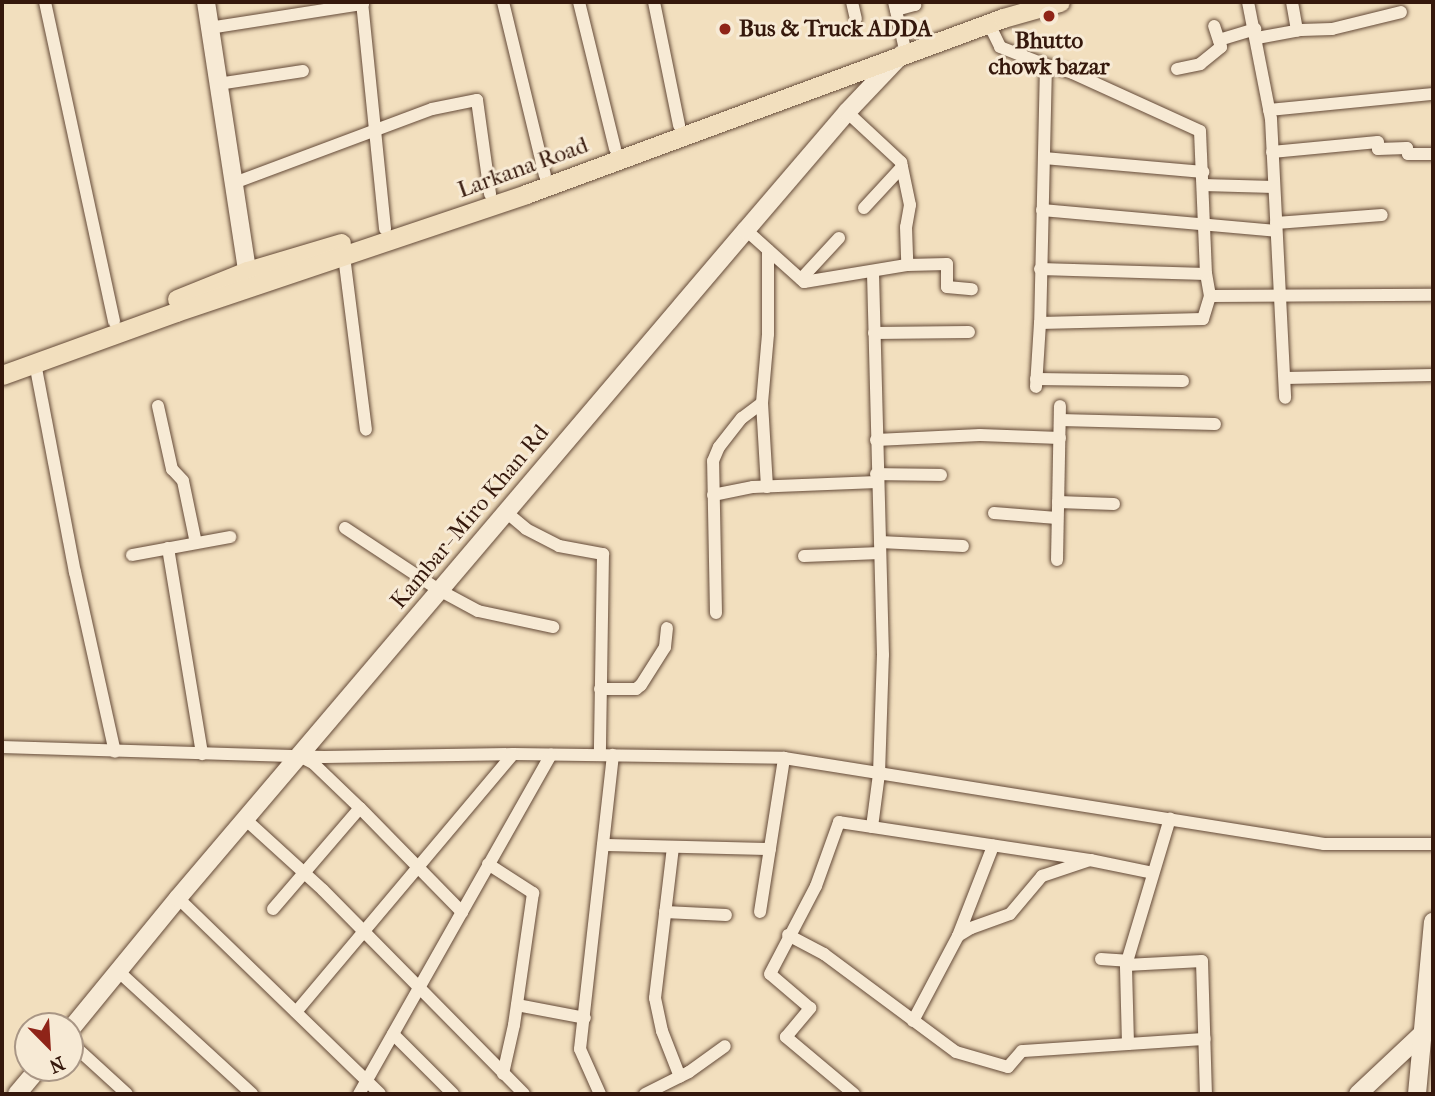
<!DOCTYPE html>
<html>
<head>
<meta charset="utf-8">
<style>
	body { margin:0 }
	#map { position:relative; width:1435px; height:1096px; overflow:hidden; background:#f2dfbe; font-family:"IM FELL French Canon",serif }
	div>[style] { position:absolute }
	.roads { filter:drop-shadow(0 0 2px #644a38) drop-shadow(0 0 2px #644a38) }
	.street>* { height:12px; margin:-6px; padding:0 6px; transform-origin:6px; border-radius:6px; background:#f7ead5 }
	.secondary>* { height:18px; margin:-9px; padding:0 9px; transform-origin:9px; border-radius:9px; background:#f7ead5 }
	.primary>* { height:19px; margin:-9.5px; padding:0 9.5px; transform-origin:9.5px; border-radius:9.5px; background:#f2dfbe }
	.dots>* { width:19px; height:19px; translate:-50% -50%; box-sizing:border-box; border:4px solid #f7ead5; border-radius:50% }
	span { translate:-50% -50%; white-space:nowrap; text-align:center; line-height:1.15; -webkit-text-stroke:6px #f7ead5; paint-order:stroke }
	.poi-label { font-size:23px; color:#35180c; font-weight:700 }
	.left { translate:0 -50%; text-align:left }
	.street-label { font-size:23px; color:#35180c }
	.frame { position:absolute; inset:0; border:4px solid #35180c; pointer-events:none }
	.north { position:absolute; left:14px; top:1012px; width:70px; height:70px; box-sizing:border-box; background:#f7ead5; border:2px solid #a99685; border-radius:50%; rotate:156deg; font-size:19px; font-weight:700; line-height:28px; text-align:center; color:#35180c }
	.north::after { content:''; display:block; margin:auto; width:24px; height:32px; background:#8f2418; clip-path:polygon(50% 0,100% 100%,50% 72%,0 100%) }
</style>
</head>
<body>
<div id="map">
	<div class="roads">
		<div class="street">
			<div style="left:45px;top:2px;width:327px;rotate:77.8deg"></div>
			<div style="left:362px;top:2px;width:228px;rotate:84.2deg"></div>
			<div style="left:503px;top:2px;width:178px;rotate:76.4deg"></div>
			<div style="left:579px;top:2px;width:151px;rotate:76.2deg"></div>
			<div style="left:654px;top:2px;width:126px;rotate:78.5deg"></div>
			<div style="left:852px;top:2px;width:17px;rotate:77deg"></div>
			<div style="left:894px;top:2px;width:44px;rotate:76.9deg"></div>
			<div style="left:1248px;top:2px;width:119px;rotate:78.9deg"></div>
			<div style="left:1271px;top:119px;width:279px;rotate:87.1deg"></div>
			<div style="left:1292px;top:2px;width:29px;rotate:80deg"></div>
			<div style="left:896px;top:10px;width:20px;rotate:-15deg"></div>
			<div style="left:915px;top:5px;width:3px;rotate:-90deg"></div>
			<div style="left:989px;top:24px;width:25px;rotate:64deg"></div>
			<div style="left:1000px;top:47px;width:49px;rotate:21.4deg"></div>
			<div style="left:1046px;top:65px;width:258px;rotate:91.3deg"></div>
			<div style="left:1040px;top:323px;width:64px;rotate:93.6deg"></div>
			<div style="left:209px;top:28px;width:156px;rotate:-8.9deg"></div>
			<div style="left:1257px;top:38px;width:45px;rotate:-10.3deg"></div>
			<div style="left:1301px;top:30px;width:31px;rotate:-2deg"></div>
			<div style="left:1332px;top:29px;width:71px;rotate:-13.8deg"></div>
			<div style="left:1219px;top:40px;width:38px;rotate:-17deg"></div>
			<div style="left:1177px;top:69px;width:24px;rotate:-12deg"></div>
			<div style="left:1200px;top:64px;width:27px;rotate:-39deg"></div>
			<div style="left:1221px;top:47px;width:22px;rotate:-108deg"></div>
			<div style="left:218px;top:84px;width:86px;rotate:-8.7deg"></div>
			<div style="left:1269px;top:110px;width:165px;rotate:-5.6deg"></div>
			<div style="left:847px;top:112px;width:74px;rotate:42.8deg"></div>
			<div style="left:901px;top:162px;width:44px;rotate:78.2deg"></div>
			<div style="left:910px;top:205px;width:22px;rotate:100deg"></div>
			<div style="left:906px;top:227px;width:38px;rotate:88deg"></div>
			<div style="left:1272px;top:152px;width:106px;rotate:-5.4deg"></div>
			<div style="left:1378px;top:142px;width:7px;rotate:90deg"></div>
			<div style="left:1378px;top:149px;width:29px;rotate:-2deg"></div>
			<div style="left:1407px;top:148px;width:6px;rotate:81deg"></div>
			<div style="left:1408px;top:154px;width:25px"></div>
			<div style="left:1044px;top:158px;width:160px;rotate:5deg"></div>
			<div style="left:234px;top:183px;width:211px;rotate:-20.5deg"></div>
			<div style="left:432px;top:109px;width:46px;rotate:-11.3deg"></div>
			<div style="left:477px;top:100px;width:95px;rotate:82.1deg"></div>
			<div style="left:1203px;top:185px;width:71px;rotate:1.6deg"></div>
			<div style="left:864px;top:208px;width:56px;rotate:-47.2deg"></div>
			<div style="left:1042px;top:210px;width:235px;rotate:5.1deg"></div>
			<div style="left:1276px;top:223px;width:106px;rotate:-4.3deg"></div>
			<div style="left:746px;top:230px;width:78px;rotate:41.9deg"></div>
			<div style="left:804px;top:282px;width:104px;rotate:-9.4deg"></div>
			<div style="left:907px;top:265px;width:40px;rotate:-1.4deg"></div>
			<div style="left:947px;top:264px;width:23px;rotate:90deg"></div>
			<div style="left:947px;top:287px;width:25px;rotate:5deg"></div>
			<div style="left:344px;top:256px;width:175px;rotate:82.8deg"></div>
			<div style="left:1040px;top:269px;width:166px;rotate:1.7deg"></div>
			<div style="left:801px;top:279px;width:56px;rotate:-47.2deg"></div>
			<div style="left:1210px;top:296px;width:223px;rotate:-0.3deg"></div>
			<div style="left:1040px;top:323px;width:163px;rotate:-1.4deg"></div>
			<div style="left:1203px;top:319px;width:24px;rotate:-73deg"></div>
			<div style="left:1210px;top:296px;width:22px;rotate:-100deg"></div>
			<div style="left:1206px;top:274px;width:143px;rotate:-92.4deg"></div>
			<div style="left:1200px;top:131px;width:140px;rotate:-155.5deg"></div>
			<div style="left:1073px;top:73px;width:28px;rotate:-163deg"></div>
			<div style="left:874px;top:333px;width:95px;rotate:-0.6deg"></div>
			<div style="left:35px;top:363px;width:213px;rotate:79.2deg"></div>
			<div style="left:75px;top:572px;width:184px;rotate:77.5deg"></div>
			<div style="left:1285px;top:378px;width:148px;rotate:-1.2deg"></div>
			<div style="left:1036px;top:379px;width:147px;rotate:0.8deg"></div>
			<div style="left:158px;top:406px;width:65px;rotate:77.5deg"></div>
			<div style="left:172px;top:469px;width:16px;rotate:47deg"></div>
			<div style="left:183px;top:481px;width:63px;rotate:78.2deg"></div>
			<div style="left:1060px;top:420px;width:155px;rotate:1.5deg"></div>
			<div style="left:876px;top:440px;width:104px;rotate:-2.8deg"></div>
			<div style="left:980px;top:435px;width:80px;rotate:2.1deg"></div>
			<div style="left:876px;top:474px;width:65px;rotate:0.9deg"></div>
			<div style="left:767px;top:487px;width:84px;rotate:-93.4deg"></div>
			<div style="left:762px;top:403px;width:69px;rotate:-85deg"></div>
			<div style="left:768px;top:334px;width:84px;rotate:-90deg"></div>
			<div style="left:713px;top:495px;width:41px;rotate:-11.3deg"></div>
			<div style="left:753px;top:487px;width:124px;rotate:-2.3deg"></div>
			<div style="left:1058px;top:502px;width:56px;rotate:2deg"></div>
			<div style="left:506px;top:512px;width:26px;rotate:40deg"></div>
			<div style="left:526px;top:529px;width:37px;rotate:27deg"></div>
			<div style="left:559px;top:546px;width:45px;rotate:10.3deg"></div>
			<div style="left:603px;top:554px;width:201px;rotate:90.9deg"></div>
			<div style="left:994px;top:513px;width:63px;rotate:4.5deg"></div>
			<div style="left:345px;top:528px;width:113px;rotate:33.4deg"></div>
			<div style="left:439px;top:590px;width:44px;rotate:28.3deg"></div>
			<div style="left:478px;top:611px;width:77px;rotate:12deg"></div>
			<div style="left:880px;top:542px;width:83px;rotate:2.8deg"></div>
			<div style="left:168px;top:548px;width:209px;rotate:80.6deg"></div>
			<div style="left:132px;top:555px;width:100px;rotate:-10.4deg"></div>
			<div style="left:804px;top:556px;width:76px;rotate:-2.3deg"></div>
			<div style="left:1057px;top:560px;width:154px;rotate:-88.9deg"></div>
			<div style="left:716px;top:613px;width:152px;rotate:-91.1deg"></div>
			<div style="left:713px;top:461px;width:15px;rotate:-67deg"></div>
			<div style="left:719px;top:447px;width:37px;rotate:-52deg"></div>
			<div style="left:742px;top:418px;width:25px;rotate:-37deg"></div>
			<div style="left:600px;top:689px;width:36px"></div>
			<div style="left:636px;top:689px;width:6px;rotate:-39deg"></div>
			<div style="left:641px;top:685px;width:45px;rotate:-57.7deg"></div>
			<div style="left:665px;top:647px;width:19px;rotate:-84deg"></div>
			<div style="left:2px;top:747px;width:322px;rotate:1.8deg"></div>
			<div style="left:324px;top:757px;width:189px;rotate:-0.9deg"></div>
			<div style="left:513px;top:754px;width:271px;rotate:0.8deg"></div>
			<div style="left:784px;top:758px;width:547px;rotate:9.05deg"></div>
			<div style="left:1324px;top:844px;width:109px"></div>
			<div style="left:303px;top:758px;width:11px;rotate:27deg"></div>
			<div style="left:313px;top:763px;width:65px;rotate:43.8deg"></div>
			<div style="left:360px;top:808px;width:146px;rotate:45.6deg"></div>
			<div style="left:245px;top:819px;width:105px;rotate:42.3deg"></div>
			<div style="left:323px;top:890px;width:286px;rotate:45.4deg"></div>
			<div style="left:872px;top:827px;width:53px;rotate:-82.5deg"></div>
			<div style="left:879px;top:774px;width:119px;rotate:-88.1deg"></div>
			<div style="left:883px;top:655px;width:383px;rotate:-91.5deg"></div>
			<div style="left:603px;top:845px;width:167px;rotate:1.4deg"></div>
			<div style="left:673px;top:847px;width:152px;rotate:96.8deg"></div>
			<div style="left:655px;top:998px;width:34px;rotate:78deg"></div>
			<div style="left:662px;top:1031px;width:49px;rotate:68.6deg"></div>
			<div style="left:488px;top:864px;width:54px;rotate:32.8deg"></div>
			<div style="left:533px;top:893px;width:133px;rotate:98.2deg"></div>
			<div style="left:514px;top:1025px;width:50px;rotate:102.7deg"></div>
			<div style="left:178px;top:898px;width:281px;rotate:44.1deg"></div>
			<div style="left:273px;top:909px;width:133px;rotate:-49.3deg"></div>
			<div style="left:665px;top:912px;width:61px;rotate:2.8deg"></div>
			<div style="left:760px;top:912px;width:156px;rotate:-81.1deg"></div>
			<div style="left:788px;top:935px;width:41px;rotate:27.8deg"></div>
			<div style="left:824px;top:954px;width:164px;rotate:36.6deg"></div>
			<div style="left:956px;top:1052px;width:54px;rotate:16.1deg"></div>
			<div style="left:1008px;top:1067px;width:21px;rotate:-49deg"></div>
			<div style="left:1022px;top:1051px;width:183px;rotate:-3.8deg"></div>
			<div style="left:958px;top:936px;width:97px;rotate:-68.7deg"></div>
			<div style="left:1101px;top:959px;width:26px;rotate:4deg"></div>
			<div style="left:1126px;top:965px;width:76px;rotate:-3deg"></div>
			<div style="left:1202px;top:961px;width:133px;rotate:88.3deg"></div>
			<div style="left:118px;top:971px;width:182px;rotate:42.5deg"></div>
			<div style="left:517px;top:1005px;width:69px;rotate:10.8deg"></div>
			<div style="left:296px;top:1012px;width:337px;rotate:-49.9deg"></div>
			<div style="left:913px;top:1021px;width:96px;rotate:-62.1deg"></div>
			<div style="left:958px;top:936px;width:15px;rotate:-32deg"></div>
			<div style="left:971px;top:928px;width:41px;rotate:-19.7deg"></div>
			<div style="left:1010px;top:914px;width:50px;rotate:-49.9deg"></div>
			<div style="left:1042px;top:876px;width:51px;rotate:-18.4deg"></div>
			<div style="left:1090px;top:860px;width:64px;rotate:11.7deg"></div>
			<div style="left:393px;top:1034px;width:85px;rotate:45deg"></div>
			<div style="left:70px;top:1042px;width:77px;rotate:42.4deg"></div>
			<div style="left:1128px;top:1044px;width:79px;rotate:-91.5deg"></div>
			<div style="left:1126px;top:965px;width:153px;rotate:-73.3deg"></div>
			<div style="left:359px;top:1094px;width:390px;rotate:-60.5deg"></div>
			<div style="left:600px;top:1094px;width:49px;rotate:-114deg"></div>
			<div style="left:580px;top:1049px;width:296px;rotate:-83.6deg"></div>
			<div style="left:645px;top:1094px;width:49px;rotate:-26.6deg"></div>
			<div style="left:689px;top:1072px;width:44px;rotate:-35.8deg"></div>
			<div style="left:854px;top:1094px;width:89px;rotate:-140deg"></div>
			<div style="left:786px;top:1037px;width:38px;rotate:-50deg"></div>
			<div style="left:810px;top:1008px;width:52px;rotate:-139.6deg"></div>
			<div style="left:770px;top:974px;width:99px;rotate:-62.4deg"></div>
			<div style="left:816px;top:886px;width:68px;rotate:-70.2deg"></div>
			<div style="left:839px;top:822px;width:254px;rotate:8.6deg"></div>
		</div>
		<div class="secondary">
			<div style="left:206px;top:2px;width:285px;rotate:81.3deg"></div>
			<div style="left:70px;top:1030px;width:171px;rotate:-50.7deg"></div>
			<div style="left:178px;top:898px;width:877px;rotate:-49.63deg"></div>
			<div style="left:746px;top:230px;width:155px;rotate:-49.4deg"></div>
			<div style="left:847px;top:112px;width:80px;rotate:-46.5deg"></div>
			<div style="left:17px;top:1094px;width:34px;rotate:-50deg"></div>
			<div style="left:1358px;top:1094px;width:88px;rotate:-43.2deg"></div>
			<div style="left:1417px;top:1094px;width:173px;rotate:-84.7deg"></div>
		</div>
		<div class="primary">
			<div style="left:177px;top:299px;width:75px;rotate:-21.8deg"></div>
			<div style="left:247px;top:271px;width:98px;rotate:-16.6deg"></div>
			<div style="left:2px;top:375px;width:185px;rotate:-19.9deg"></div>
			<div style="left:176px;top:312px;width:369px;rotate:-18.6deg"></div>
			<div style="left:526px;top:194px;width:508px;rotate:-20.25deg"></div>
			<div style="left:1003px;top:18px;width:59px;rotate:-15.7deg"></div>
		</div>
	</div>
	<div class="dots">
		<div style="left:1049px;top:16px;background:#8f2418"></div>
		<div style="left:725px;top:29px;background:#8f2418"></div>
	</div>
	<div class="poi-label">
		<span class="left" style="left:739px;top:29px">Bus &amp; Truck ADDA</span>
		<span style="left:1049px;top:54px">Bhutto<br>chowk bazar</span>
	</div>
	<div class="street-label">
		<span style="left:523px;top:168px;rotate:-20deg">Larkana Road</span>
		<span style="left:470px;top:517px;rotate:-50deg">Kambar- Miro Khan Rd</span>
	</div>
	<div class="frame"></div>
	<div class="north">N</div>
</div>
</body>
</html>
